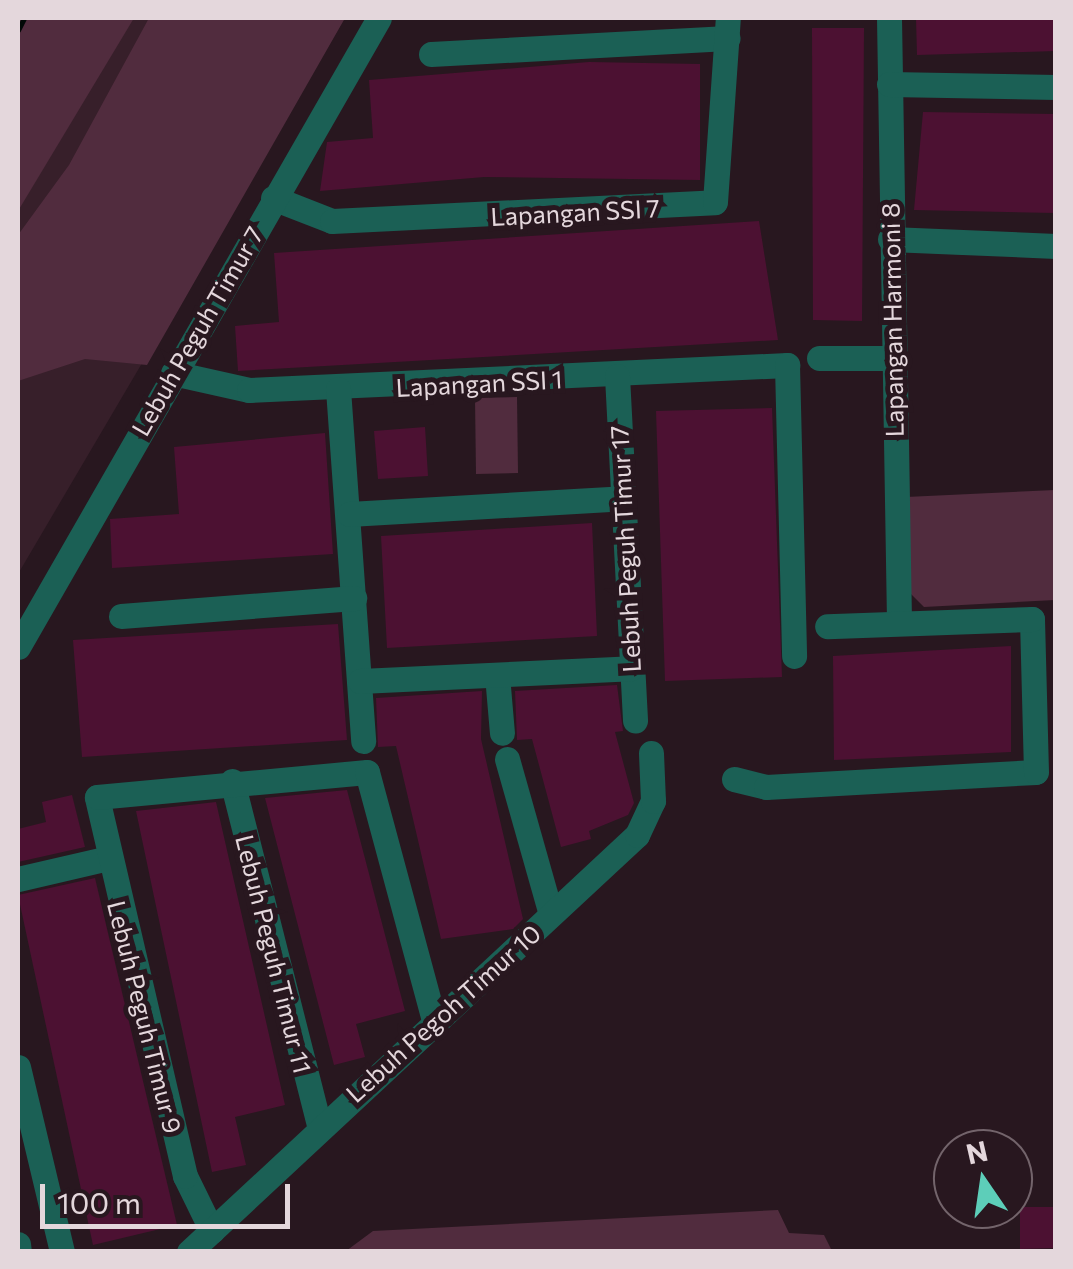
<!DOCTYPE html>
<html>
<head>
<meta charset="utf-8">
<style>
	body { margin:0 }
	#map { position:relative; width:1073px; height:1269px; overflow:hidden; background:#28171f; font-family:Commissioner,sans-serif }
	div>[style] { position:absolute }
	.built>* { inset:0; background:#371f2a }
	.green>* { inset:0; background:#512c3e }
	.stream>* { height:5px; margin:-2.5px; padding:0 2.5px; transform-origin:2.5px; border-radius:2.5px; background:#010806 }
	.building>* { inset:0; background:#4c1132 }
	.minor>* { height:25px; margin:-12.5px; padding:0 12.5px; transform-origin:12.5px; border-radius:12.5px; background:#1b6055 }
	span { translate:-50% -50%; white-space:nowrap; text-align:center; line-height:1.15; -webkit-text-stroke:10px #28171f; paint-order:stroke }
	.street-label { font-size:25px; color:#e4d7dc }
	.frame { position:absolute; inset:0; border:20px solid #e4d7dc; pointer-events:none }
	.north { position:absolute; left:933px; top:1129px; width:100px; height:100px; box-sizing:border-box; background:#28171f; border:2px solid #73646b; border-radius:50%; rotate:347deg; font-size:28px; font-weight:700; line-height:40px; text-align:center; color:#e4d7dc }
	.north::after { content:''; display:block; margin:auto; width:35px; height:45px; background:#5dceb9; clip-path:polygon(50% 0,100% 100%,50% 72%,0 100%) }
	.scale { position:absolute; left:40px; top:1184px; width:250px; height:45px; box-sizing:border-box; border:5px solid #e4d7dc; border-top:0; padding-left:12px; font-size:30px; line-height:35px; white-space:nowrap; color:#e4d7dc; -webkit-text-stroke:8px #28171f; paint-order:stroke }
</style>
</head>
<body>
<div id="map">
	<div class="built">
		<div style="clip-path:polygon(18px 18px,345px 18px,18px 574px)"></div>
	</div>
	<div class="green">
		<div style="clip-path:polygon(18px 18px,134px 18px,18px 211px)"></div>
		<div style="clip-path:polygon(149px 18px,345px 18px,147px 365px,85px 359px,18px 381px,18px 235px,69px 165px)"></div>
		<div style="clip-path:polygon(517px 397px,518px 473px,476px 474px,475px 398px)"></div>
		<div style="clip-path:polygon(1055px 490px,1055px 600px,924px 607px,910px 593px,906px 497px)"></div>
		<div style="clip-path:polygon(778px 1210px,789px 1233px,824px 1235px,832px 1251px,346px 1251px,373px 1231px)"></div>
	</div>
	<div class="stream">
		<div style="left:18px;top:30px;width:13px;rotate:-63deg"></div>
	</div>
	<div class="building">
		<div style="clip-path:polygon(916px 18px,1056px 18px,1056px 51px,917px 55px)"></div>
		<div style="clip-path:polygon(812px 28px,864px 28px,862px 321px,813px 320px)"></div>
		<div style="clip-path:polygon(589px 62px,700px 64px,700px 180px,484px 177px,320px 191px,327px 142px,373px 138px,369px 80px)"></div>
		<div style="clip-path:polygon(923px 112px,1056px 114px,1056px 213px,914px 210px)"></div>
		<div style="clip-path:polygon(759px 221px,778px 340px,238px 371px,235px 326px,279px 322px,274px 253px)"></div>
		<div style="clip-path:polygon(772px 408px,782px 677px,665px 681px,656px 411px)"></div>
		<div style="clip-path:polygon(425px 427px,428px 476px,378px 479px,374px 431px)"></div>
		<div style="clip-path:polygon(325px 433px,333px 554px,112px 568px,110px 519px,179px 514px,174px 447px)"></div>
		<div style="clip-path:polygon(592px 523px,597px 636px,387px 648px,381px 536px)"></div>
		<div style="clip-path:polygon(338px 624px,347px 740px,82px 757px,73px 640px)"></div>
		<div style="clip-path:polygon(1011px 646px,1011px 752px,834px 760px,833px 656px)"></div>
		<div style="clip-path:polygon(617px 685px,623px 731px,615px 732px,634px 803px,628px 815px,589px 831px,591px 839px,561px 847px,532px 739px,517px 740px,515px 691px)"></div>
		<div style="clip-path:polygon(482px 691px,481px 739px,523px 919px,513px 929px,441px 939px,396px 746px,378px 747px,376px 698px)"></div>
		<div style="clip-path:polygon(347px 790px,405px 1011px,356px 1024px,365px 1057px,334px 1065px,265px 798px)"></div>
		<div style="clip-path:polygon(72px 795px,85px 847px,18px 862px,18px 829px,46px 822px,42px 802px)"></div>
		<div style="clip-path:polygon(216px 802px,285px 1105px,235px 1117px,246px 1165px,212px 1172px,136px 811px)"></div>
		<div style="clip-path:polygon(95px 878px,177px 1225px,93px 1245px,18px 895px)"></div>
		<div style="clip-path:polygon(1020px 1207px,1056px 1207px,1056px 1248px,1020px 1249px)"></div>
	</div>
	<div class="minor">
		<div style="left:889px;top:18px;width:604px;rotate:89.05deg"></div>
		<div style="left:431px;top:54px;width:297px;rotate:-3.1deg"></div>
		<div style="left:889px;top:84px;width:167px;rotate:1deg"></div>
		<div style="left:273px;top:198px;width:63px;rotate:21.3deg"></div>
		<div style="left:332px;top:221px;width:383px;rotate:-2.8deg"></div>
		<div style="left:715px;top:202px;width:184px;rotate:-86deg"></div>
		<div style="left:890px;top:239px;width:166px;rotate:2.4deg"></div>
		<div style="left:819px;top:358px;width:74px"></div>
		<div style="left:173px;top:373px;width:78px;rotate:12.6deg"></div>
		<div style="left:249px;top:390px;width:539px;rotate:-2.66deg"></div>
		<div style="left:787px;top:365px;width:291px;rotate:88.6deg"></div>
		<div style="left:617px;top:376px;width:345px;rotate:87deg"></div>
		<div style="left:338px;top:389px;width:353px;rotate:85.9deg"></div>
		<div style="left:349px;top:514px;width:274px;rotate:-3.3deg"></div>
		<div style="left:121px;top:616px;width:234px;rotate:-4.4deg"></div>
		<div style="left:18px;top:647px;width:725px;rotate:-60.15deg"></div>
		<div style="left:497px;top:675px;width:58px;rotate:85.1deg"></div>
		<div style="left:360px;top:681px;width:271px;rotate:-2.7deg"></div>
		<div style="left:507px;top:759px;width:161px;rotate:74.2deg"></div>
		<div style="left:734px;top:779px;width:33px;rotate:14deg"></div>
		<div style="left:766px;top:787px;width:270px;rotate:-3.2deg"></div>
		<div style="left:1036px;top:772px;width:153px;rotate:-91.5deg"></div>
		<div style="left:1032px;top:619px;width:205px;rotate:178deg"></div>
		<div style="left:232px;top:781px;width:356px;rotate:75.8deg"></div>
		<div style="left:18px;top:879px;width:88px;rotate:-13.1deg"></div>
		<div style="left:18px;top:1067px;width:190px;rotate:76.6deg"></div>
		<div style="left:212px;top:1231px;width:61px;rotate:-116.1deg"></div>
		<div style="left:185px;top:1176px;width:389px;rotate:-103.1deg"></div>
		<div style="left:97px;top:797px;width:271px;rotate:-5.3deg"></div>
		<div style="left:367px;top:772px;width:258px;rotate:74.9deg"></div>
		<div style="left:18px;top:1244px;width:8px;rotate:83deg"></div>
		<div style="left:189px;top:1252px;width:612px;rotate:-42.95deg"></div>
		<div style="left:637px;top:835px;width:38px;rotate:-65deg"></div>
		<div style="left:653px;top:801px;width:48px;rotate:-92.4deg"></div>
	</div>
	<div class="street-label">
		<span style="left:575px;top:212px;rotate:-3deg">Lapangan SSI 7</span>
		<span style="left:892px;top:320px;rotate:-91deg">Lapangan Harmoni 8</span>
		<span style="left:197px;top:331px;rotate:-60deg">Lebuh Peguh Timur 7</span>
		<span style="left:479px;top:383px;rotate:-3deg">Lapangan SSI 1</span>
		<span style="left:625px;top:549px;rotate:-93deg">Lebuh Peguh Timur 17</span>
		<span style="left:274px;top:954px;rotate:76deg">Lebuh Peguh Timur 11</span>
		<span style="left:443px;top:1013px;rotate:-42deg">Lebuh Pegoh Timur 10</span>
		<span style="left:145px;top:1017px;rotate:76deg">Lebuh Peguh Timur 9</span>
	</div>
	<div class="frame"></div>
	<div class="north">N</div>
	<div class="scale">100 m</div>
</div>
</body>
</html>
